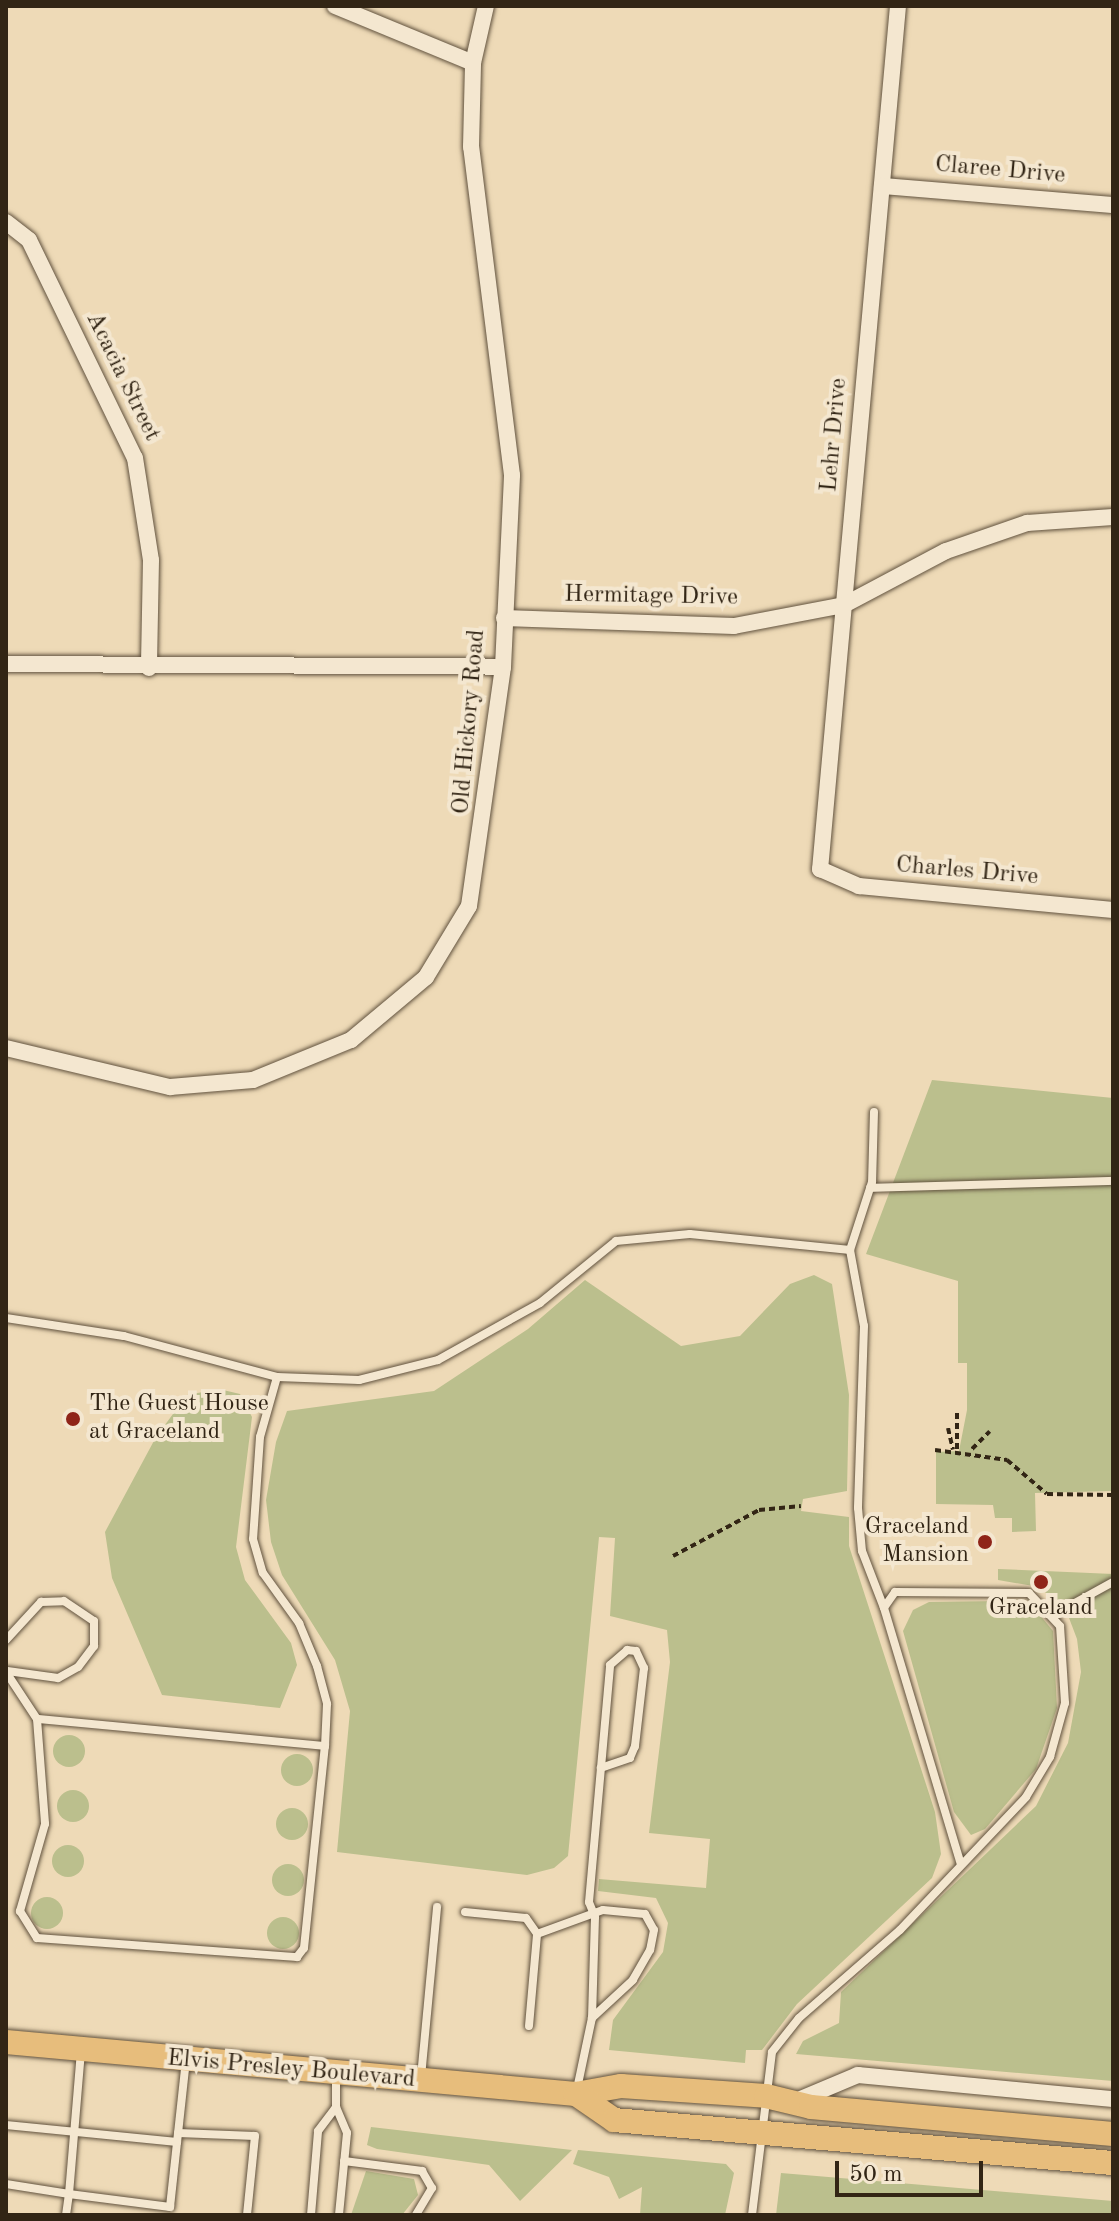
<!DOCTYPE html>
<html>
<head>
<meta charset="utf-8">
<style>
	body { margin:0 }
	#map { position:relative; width:1119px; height:2221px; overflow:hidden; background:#eedab7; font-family:"Old Standard TT",serif }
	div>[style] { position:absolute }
	.green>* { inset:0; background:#bbbf8d }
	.round { border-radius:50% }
	.path>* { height:4px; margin-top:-2px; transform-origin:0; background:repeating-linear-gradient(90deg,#322515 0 6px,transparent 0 10px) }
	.roads { filter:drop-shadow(0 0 2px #61523e) drop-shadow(0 0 2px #61523e) }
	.lane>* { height:8px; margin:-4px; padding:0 4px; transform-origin:4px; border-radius:4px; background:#f4e7d0 }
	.street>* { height:16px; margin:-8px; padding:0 8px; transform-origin:8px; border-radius:8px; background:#f4e7d0 }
	.primary>* { height:24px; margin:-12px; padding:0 12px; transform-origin:12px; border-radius:12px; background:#e7bd7c }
	.dots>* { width:22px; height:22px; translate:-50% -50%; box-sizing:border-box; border:4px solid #f4e7d0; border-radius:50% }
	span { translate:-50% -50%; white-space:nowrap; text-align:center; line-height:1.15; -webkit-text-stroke:8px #f4e7d0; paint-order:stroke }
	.street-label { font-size:24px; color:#322515 }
	.poi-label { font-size:24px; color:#322515 }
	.left { translate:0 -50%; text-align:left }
	.right { translate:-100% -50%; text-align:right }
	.frame { position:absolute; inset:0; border:8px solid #322515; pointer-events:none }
	.scale { position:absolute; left:835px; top:2161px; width:148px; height:36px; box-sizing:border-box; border:4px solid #322515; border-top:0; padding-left:10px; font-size:24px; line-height:28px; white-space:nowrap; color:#322515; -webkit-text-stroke:6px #f4e7d0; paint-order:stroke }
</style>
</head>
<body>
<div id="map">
	<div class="green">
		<div style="clip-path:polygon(932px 1080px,1113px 1098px,1113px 1491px,1035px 1493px,1036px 1531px,1012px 1532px,1012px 1518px,995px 1518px,993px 1505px,936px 1504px,936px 1452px,959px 1451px,967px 1410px,967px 1363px,958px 1363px,958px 1281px,866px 1254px)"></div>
		<div style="clip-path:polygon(814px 1275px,832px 1284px,849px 1395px,847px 1491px,803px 1499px,801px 1511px,849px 1517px,849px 1546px,935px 1812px,941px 1854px,932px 1878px,797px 2004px,762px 2050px,746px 2050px,745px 2063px,609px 2050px,613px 2020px,663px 1952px,668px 1923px,656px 1898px,598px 1891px,599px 1879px,706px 1888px,710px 1839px,649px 1833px,670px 1662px,667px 1630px,610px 1616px,615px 1538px,599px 1537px,568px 1856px,554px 1868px,527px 1875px,337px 1852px,350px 1711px,335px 1660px,282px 1575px,271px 1542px,266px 1500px,276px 1442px,287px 1411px,434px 1391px,528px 1329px,585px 1280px,681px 1346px,740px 1336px,790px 1284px)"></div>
		<div style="clip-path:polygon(219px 1389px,240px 1394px,252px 1417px,236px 1547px,245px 1580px,291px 1643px,297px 1665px,280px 1708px,162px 1695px,112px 1578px,105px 1532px,156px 1437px,187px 1395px)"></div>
		<div style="clip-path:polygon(998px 1569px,1113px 1574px,1113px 2081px,796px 2054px,803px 2041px,839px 2023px,841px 1992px,1036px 1806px,1068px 1743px,1081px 1672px,1077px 1639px,1066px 1610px,1039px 1587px,998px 1580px)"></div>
		<div style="clip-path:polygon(1004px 1601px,1035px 1609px,1053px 1631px,1057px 1708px,1036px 1769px,985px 1829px,971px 1835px,954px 1812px,903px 1631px,913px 1610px,929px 1602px)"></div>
		<div class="round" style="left:53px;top:1735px;width:32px;height:32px"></div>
		<div class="round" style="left:281px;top:1754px;width:32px;height:32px"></div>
		<div class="round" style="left:57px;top:1790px;width:32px;height:32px"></div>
		<div class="round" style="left:276px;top:1808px;width:32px;height:32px"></div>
		<div class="round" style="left:52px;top:1845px;width:32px;height:32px"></div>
		<div class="round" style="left:272px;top:1864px;width:32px;height:32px"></div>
		<div class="round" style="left:31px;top:1897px;width:32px;height:32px"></div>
		<div class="round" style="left:267px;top:1917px;width:32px;height:32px"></div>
		<div style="clip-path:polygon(371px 2127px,572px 2150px,520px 2201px,489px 2165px,377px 2149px,367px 2145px)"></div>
		<div style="clip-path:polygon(578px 2150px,726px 2164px,734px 2173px,725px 2215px,640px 2215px,642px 2187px,619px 2199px,609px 2177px,573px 2164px)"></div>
		<div style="clip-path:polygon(366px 2171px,414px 2179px,418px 2195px,402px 2215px,351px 2215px)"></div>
		<div style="clip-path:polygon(781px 2173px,1113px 2201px,1113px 2215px,776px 2215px)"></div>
	</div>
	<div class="path">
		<div style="left:948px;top:1428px;width:22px;rotate:77deg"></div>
		<div style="left:957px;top:1449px;width:39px;rotate:-90deg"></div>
		<div style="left:972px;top:1449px;width:25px;rotate:-45deg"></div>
		<div style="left:935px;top:1450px;width:73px;rotate:7.9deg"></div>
		<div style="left:1007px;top:1460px;width:52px;rotate:40.4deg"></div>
		<div style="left:1047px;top:1494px;width:66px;rotate:0.9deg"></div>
		<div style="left:673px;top:1556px;width:98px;rotate:-28.1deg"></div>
		<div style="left:759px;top:1510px;width:42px;rotate:-5.4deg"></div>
	</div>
	<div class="roads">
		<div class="lane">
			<div style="left:874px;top:1112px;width:70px;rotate:91.6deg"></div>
			<div style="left:872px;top:1182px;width:71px;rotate:107.9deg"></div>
			<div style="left:850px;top:1250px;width:77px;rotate:79.6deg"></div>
			<div style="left:864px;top:1326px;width:182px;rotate:91.9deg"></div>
			<div style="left:858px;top:1508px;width:43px;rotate:84.7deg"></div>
			<div style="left:862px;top:1551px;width:61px;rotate:68.9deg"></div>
			<div style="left:870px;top:1188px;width:243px;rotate:-1.7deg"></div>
			<div style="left:6px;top:1318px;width:119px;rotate:8.7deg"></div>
			<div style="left:124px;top:1336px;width:158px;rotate:15deg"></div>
			<div style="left:277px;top:1377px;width:82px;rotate:2.1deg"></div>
			<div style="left:359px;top:1380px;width:81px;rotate:-14.2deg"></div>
			<div style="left:438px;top:1360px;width:117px;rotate:-29.2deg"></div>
			<div style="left:540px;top:1303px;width:98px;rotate:-39.2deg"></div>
			<div style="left:616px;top:1241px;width:74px;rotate:-5.4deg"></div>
			<div style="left:690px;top:1234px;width:161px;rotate:5.7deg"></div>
			<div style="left:277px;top:1377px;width:62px;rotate:105.8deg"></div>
			<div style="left:260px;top:1437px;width:102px;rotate:93.9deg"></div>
			<div style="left:253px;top:1539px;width:35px;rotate:74deg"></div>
			<div style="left:263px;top:1573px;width:62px;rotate:54.2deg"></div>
			<div style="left:299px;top:1623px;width:47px;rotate:67.3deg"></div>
			<div style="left:317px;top:1666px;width:39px;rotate:75deg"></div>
			<div style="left:327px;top:1704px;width:42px;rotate:92.7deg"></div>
			<div style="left:1053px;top:1615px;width:68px;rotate:-28.8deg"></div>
			<div style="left:6px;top:1640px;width:52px;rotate:-47.4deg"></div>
			<div style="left:41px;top:1602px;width:23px;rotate:-2deg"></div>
			<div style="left:64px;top:1601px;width:36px;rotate:34deg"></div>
			<div style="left:94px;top:1621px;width:25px;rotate:90deg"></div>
			<div style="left:94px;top:1646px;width:26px;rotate:127deg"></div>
			<div style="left:78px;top:1667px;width:23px;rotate:151deg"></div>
			<div style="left:58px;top:1678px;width:51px;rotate:-172.2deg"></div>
			<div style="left:6px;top:1672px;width:56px;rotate:56.6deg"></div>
			<div style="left:37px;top:1719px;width:105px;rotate:85.6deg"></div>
			<div style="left:45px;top:1824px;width:91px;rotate:106deg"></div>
			<div style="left:20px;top:1911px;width:32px;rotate:58deg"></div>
			<div style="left:37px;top:1938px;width:261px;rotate:4.2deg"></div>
			<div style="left:297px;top:1957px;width:11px;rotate:-52deg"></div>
			<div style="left:304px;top:1948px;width:203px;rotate:-84.1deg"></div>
			<div style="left:325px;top:1746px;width:289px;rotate:-174.6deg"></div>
			<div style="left:465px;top:1912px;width:61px;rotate:5.6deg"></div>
			<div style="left:526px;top:1918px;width:19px;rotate:55deg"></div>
			<div style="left:529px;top:2026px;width:92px;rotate:-85deg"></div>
			<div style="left:537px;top:1934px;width:70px;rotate:-20deg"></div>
			<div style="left:603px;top:1910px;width:42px;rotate:5.4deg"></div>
			<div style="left:645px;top:1914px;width:18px;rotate:61deg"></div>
			<div style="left:654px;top:1930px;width:20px;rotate:101deg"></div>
			<div style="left:650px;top:1950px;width:34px;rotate:120deg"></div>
			<div style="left:633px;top:1980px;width:56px;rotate:137.2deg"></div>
			<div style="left:336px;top:2074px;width:33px;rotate:90deg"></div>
			<div style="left:336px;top:2107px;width:28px;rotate:67deg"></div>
			<div style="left:347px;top:2133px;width:82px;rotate:95.6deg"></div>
			<div style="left:421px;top:2077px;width:171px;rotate:-84.6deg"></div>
			<div style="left:577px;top:2089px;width:73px;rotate:-78.1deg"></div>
			<div style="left:592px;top:2018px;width:101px;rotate:-88.3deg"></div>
			<div style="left:595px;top:1917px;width:16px;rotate:-112deg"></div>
			<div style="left:589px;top:1902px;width:238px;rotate:-84.9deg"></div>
			<div style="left:610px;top:1665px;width:23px;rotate:-41deg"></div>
			<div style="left:627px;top:1650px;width:9px;rotate:6deg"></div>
			<div style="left:636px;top:1651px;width:19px;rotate:65deg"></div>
			<div style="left:644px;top:1668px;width:79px;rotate:96.6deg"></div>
			<div style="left:635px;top:1746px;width:13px;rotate:113deg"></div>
			<div style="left:630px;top:1758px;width:31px;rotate:161deg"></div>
			<div style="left:6px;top:2125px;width:172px;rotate:5.7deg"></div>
			<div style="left:178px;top:2133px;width:77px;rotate:2.2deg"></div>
			<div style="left:255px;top:2136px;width:79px;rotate:95.8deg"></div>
			<div style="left:344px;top:2161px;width:79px;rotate:7.3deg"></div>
			<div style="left:422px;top:2171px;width:20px;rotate:60deg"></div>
			<div style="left:432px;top:2188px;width:31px;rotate:121deg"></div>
			<div style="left:6px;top:2184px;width:64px;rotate:9deg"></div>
			<div style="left:69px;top:2194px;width:144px;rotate:-85.2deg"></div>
			<div style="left:66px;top:2215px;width:21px;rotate:-82deg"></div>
			<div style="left:69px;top:2194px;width:102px;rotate:7.3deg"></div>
			<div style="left:170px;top:2207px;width:148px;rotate:-83.8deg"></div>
			<div style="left:311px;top:2215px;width:84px;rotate:-85.2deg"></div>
			<div style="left:318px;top:2131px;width:30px;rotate:-53deg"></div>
			<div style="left:752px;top:2215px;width:164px;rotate:-83deg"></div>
			<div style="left:772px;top:2052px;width:43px;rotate:-51.5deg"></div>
			<div style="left:799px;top:2018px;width:134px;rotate:-41.1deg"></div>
			<div style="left:900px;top:1930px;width:183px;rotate:-46.5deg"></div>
			<div style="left:1026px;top:1797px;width:47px;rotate:-59deg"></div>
			<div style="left:1050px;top:1757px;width:56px;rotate:-74.5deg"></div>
			<div style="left:1065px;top:1703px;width:77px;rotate:-93.7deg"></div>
			<div style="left:1060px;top:1626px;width:45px;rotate:-133.2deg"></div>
			<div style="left:1029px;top:1593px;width:134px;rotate:-179.6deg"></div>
			<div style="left:895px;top:1592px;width:19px;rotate:125deg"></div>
			<div style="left:884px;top:1608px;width:267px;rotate:73.3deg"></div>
		</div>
		<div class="street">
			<div style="left:335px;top:6px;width:149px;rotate:22.4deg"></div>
			<div style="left:898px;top:6px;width:867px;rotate:95.16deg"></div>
			<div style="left:820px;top:869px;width:43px;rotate:23.6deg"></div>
			<div style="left:859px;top:886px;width:255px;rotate:5.4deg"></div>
			<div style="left:882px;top:186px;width:232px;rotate:4.7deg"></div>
			<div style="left:6px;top:222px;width:29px;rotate:38deg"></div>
			<div style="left:29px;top:240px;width:242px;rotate:64.1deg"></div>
			<div style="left:135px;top:458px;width:103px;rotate:81.1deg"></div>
			<div style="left:151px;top:560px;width:108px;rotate:91.1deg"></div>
			<div style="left:504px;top:618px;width:230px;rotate:2deg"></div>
			<div style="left:734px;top:626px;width:112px;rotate:-10.8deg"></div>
			<div style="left:844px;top:605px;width:115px;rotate:-27.9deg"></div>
			<div style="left:946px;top:551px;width:86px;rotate:-19.1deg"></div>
			<div style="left:1027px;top:523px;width:86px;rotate:-4deg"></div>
			<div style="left:6px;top:664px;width:497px;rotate:0.3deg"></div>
			<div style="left:6px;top:1048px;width:169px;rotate:13.4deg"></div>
			<div style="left:170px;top:1087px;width:83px;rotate:-4.8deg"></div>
			<div style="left:253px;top:1080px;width:106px;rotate:-22.2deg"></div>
			<div style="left:351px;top:1040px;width:98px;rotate:-40deg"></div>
			<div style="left:426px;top:977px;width:83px;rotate:-58.8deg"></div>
			<div style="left:469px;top:906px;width:241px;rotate:-81.9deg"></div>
			<div style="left:503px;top:667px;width:192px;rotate:-87.3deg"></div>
			<div style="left:512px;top:475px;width:331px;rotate:-97.1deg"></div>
			<div style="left:471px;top:147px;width:84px;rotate:-88.6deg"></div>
			<div style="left:473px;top:63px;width:58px;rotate:-77.2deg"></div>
			<div style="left:801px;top:2099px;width:62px;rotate:-22.8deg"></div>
			<div style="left:858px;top:2075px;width:256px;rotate:5.4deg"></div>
		</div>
		<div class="primary">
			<div style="left:6px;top:2042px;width:572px;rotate:5.21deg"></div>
			<div style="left:576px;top:2094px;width:46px;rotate:-10.1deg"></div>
			<div style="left:621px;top:2086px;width:145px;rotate:3.9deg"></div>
			<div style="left:766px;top:2096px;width:46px;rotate:13.7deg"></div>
			<div style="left:811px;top:2107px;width:303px;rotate:5.1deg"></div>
			<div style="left:576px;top:2094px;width:46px;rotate:34.4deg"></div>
			<div style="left:614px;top:2120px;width:501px;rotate:4.93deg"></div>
		</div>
	</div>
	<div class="dots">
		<div style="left:73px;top:1419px;background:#8f2418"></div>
		<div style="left:985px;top:1542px;background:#8f2418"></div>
		<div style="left:1041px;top:1582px;background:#8f2418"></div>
	</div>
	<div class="street-label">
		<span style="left:1000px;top:171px;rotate:5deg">Claree Drive</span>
		<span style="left:122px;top:377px;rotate:64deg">Acacia Street</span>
		<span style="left:835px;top:435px;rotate:-85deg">Lehr Drive</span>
		<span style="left:651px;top:597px;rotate:1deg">Hermitage Drive</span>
		<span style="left:470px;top:722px;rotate:-85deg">Old Hickory Road</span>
		<span style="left:967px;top:872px;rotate:5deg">Charles Drive</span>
		<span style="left:291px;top:2070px;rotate:5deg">Elvis Presley Boulevard</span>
	</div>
	<div class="poi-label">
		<span class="left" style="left:89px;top:1419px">The Guest House<br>at Graceland</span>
		<span class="right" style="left:969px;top:1542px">Graceland<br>Mansion</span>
		<span style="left:1041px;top:1609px">Graceland</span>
	</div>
	<div class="frame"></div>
	<div class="scale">50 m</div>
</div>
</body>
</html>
